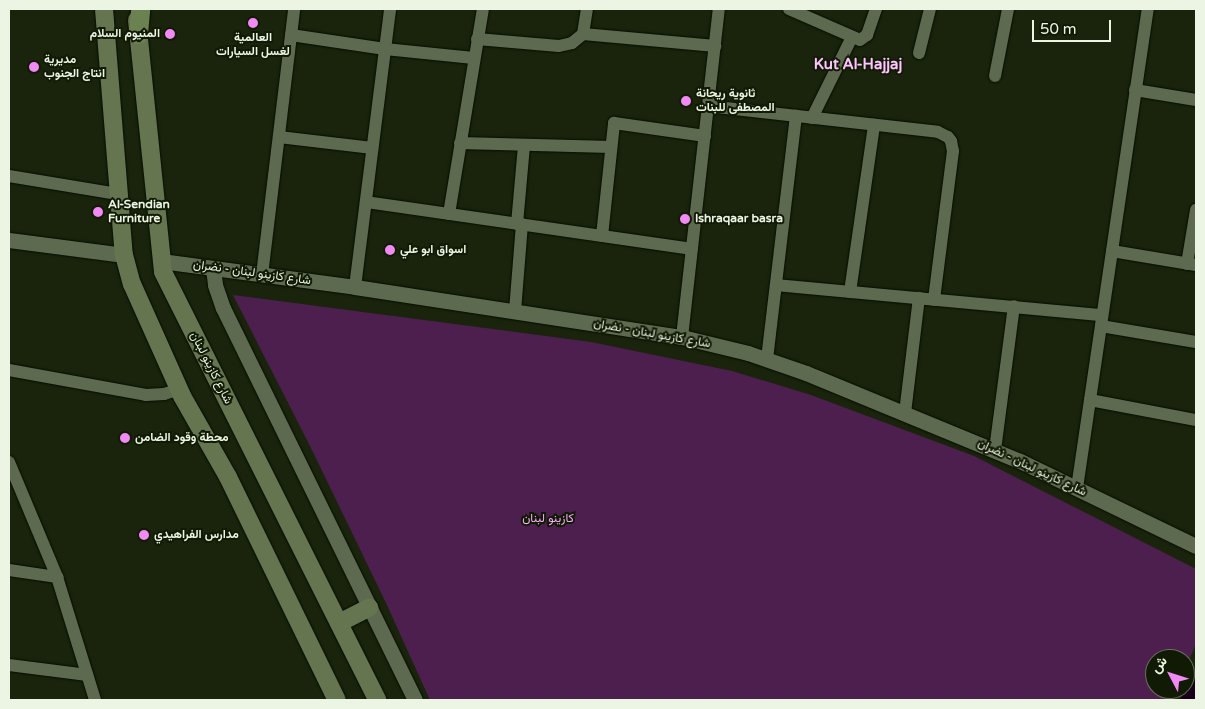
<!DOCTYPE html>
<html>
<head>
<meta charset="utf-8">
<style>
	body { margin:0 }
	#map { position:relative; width:1205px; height:709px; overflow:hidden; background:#1a240c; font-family:"Varela Round",Vazirmatn,sans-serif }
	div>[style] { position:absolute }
	.green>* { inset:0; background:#4d1f4e }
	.water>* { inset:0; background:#19001a }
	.roads { filter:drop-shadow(0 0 1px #050d00) drop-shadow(0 0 1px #050d00) }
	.minor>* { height:12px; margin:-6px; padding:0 6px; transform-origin:6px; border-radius:6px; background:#5e6a4f }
	.tertiary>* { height:15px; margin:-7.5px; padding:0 7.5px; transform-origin:7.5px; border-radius:7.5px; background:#5e6a4f }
	.secondary>* { height:18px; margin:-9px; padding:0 9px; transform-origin:9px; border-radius:9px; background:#657550 }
	.primary>* { height:19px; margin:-9.5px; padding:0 9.5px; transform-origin:9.5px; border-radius:9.5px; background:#6c8150 }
	.dots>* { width:14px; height:14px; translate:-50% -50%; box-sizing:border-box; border:2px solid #111a04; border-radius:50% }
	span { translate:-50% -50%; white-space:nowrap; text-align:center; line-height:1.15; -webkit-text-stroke:4px #111a04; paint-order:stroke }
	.poi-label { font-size:12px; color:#ecf4e4; font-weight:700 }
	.right { translate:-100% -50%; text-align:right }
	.left { translate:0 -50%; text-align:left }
	.street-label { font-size:12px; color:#ecf4e4 }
	.park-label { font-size:12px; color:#faaefb }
	.quarter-label { font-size:15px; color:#ffc4ff; font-weight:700 }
	.frame { position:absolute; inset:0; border:10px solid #ecf4e4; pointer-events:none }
	.north { position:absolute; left:1145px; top:649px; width:50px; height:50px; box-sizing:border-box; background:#111a04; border:1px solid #69715e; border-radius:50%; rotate:310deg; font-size:14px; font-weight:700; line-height:20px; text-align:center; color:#ecf4e4 }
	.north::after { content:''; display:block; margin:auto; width:18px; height:22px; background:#f18af4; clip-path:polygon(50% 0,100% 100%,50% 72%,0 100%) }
	.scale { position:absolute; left:1032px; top:20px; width:79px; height:22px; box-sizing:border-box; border:2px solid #ecf4e4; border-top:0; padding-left:6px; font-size:15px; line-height:18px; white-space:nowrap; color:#ecf4e4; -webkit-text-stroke:4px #111a04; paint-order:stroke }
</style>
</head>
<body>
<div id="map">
	<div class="green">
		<div style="clip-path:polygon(233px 295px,591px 342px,732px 371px,811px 395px,974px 456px,1196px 569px,1196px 644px,1185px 669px,1185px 659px,1155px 659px,1155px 689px,1176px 689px,1170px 700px,430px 700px,386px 603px,310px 446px)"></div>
	</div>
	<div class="water">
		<div style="clip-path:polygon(1196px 668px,1195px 700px,1180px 700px)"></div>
	</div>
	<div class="roads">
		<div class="minor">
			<div style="left:789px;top:9px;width:77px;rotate:23.6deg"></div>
			<div style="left:860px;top:40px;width:9px;rotate:-36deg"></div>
			<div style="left:867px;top:35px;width:28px;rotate:-71deg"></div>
			<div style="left:583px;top:34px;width:133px;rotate:5.2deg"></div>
			<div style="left:291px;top:35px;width:95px;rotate:8.5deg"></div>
			<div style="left:385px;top:49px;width:89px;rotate:5.8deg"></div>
			<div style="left:477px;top:39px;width:82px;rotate:4.9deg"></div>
			<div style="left:559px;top:46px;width:13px;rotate:-13deg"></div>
			<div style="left:572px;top:43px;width:14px;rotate:-39deg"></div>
			<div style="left:583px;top:34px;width:25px;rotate:-81deg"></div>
			<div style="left:919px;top:53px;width:45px;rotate:-76deg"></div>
			<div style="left:995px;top:76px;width:68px;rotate:-79deg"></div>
			<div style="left:1135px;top:90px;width:62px;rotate:9.3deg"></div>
			<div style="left:708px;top:106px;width:231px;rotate:6.4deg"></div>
			<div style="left:938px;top:132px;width:11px;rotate:27deg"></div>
			<div style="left:948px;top:137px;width:5px;rotate:53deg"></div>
			<div style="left:951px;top:141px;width:10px;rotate:79deg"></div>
			<div style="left:953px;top:151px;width:150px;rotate:97.3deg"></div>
			<div style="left:812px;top:118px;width:90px;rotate:-63.7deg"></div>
			<div style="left:279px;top:137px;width:94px;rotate:6.7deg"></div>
			<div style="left:460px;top:143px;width:151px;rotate:1.5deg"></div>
			<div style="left:9px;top:176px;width:110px;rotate:9.4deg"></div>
			<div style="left:366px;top:202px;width:329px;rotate:8.2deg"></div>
			<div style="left:449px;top:214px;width:208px;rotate:-80.6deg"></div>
			<div style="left:517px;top:224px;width:79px;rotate:-84.9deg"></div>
			<div style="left:602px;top:236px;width:114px;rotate:-83.9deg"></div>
			<div style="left:614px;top:123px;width:92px;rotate:8.1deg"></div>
			<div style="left:1112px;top:251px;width:85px;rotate:9.5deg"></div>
			<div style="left:1187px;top:264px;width:55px;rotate:-80.5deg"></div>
			<div style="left:262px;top:275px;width:268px;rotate:-83.1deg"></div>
			<div style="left:776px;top:285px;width:327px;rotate:5.3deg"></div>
			<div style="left:355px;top:287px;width:280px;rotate:-82.8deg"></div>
			<div style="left:850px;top:292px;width:169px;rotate:-81.8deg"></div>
			<div style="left:515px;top:311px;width:87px;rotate:-85.4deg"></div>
			<div style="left:1101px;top:326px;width:96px;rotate:9.6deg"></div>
			<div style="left:682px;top:337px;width:330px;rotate:-83.6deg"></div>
			<div style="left:767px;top:359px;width:245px;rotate:-83.2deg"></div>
			<div style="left:9px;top:370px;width:139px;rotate:10.3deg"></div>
			<div style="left:146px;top:395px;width:18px;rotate:-3deg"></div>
			<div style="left:164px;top:394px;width:17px;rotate:-17deg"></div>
			<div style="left:1090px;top:400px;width:108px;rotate:10.7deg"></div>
			<div style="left:905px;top:413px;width:116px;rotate:-83.1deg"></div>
			<div style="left:995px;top:450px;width:145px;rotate:-82.5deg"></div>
			<div style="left:9px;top:462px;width:125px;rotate:67.3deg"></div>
			<div style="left:57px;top:577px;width:129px;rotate:72.8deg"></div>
			<div style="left:1077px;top:488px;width:484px;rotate:-81.6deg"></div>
			<div style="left:9px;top:570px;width:49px;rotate:8.3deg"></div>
			<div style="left:9px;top:665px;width:79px;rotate:7.3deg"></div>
		</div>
		<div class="tertiary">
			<div style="left:9px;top:240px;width:116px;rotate:7.4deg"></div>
			<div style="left:161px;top:261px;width:196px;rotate:7.6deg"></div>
			<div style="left:355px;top:287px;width:331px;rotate:8.7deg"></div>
			<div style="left:682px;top:337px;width:68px;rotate:13.6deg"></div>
			<div style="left:748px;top:353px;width:61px;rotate:19deg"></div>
			<div style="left:806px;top:373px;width:231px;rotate:22.4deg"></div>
			<div style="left:1020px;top:461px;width:195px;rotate:25.8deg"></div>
			<div style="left:213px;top:268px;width:17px;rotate:83deg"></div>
			<div style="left:215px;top:285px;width:24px;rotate:71deg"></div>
			<div style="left:223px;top:308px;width:436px;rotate:63.9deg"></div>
		</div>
		<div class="secondary">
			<div style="left:104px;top:9px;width:247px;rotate:85.4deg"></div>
			<div style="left:124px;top:255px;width:30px;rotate:75deg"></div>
			<div style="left:132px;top:284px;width:123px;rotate:65.9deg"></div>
			<div style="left:182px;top:396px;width:93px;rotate:60.4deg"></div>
			<div style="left:228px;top:477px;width:248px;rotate:64deg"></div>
			<div style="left:137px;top:20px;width:253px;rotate:84.1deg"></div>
			<div style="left:163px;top:272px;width:479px;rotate:63.4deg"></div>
			<div style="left:339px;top:623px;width:34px;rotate:-27deg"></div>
		</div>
		<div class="primary">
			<div style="left:138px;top:34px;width:25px;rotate:-85deg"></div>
		</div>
	</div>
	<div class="dots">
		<div style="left:253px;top:23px;background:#f18af4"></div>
		<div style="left:170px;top:34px;background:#f18af4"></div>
		<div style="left:34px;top:67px;background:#f18af4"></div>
		<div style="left:686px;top:101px;background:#f18af4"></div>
		<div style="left:98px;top:212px;background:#f18af4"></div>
		<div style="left:685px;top:219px;background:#f18af4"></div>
		<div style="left:390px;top:250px;background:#f18af4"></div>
		<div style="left:125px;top:438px;background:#f18af4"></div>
		<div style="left:144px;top:535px;background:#f18af4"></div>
	</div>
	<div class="poi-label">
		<span class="right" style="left:160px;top:34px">المنيوم السلام</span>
		<span style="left:253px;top:45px">العالمية<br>لغسل السيارات</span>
		<span class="left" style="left:44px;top:67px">مديرية<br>انتاج الجنوب</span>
		<span class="left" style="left:696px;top:101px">ثانوية ريحانة<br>المصطفى للبنات</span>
		<span class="left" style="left:108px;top:212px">Al-Sendian<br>Furniture</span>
		<span class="left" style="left:695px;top:219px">Ishraqaar basra</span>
		<span class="left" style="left:400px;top:250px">اسواق ابو علي</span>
		<span class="left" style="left:135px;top:438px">محطة وقود الضامن</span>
		<span class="left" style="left:154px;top:535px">مدارس الفراهيدي</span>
	</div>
	<div class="street-label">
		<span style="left:252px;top:273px;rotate:8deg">شارع كازينو لبنان - نضران</span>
		<span style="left:652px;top:334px;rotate:10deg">شارع كازينو لبنان - نضران</span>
		<span style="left:211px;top:368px;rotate:63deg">شارع كازينو لبنان</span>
		<span style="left:1032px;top:468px;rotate:25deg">شارع كازينو لبنان - نضران</span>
	</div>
	<div class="park-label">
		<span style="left:548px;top:519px">كازينو لبنان</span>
	</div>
	<div class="quarter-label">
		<span style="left:858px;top:65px">Kut Al-Hajjaj</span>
	</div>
	<div class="frame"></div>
	<div class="north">ش</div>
	<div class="scale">50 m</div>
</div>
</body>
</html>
